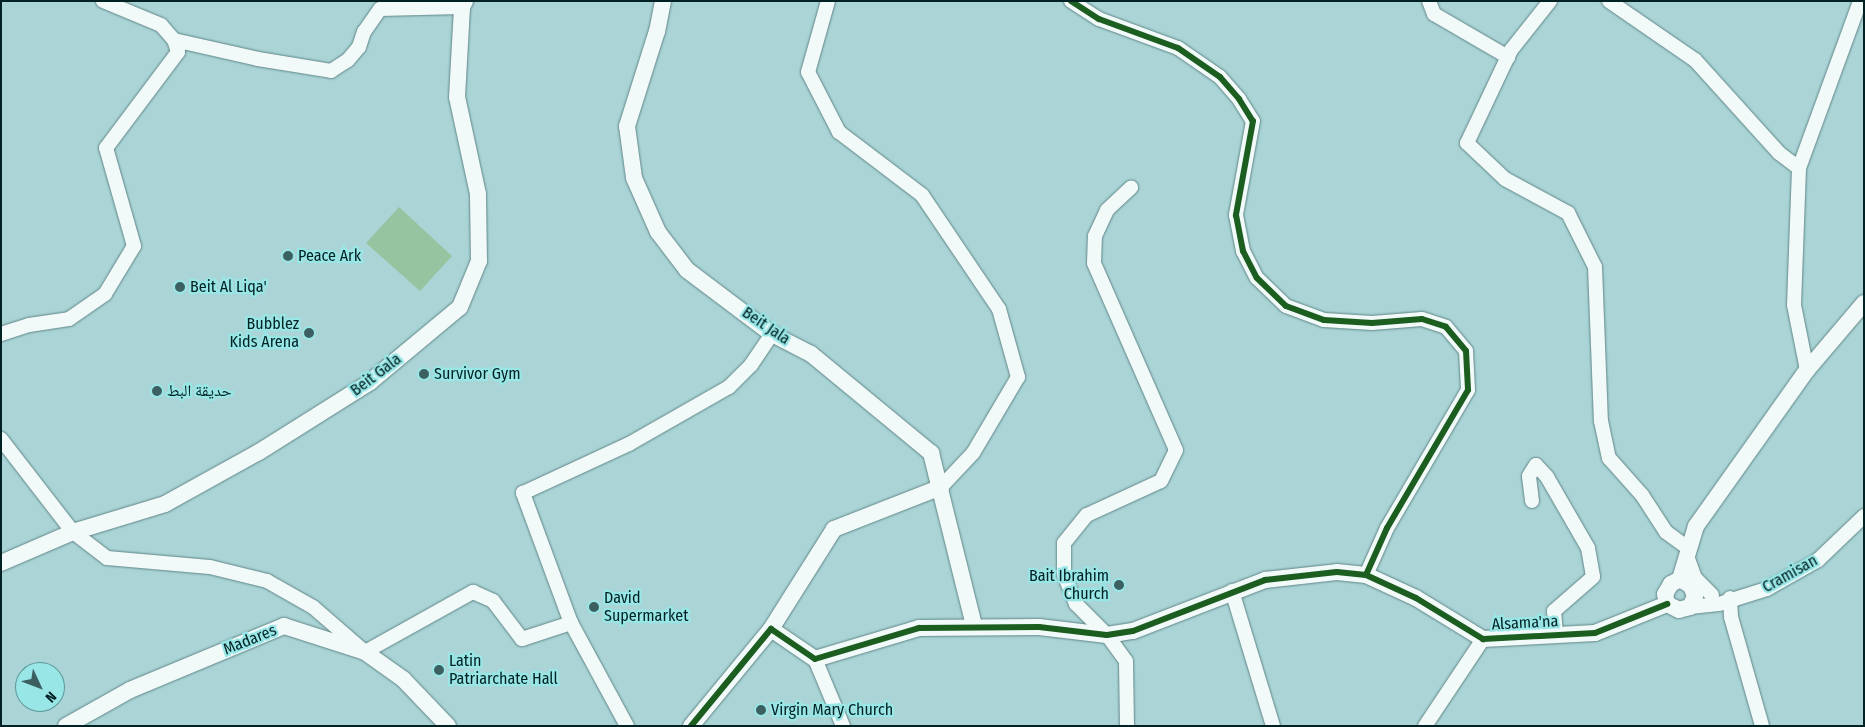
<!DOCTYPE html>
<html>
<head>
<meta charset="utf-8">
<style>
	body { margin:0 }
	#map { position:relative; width:1865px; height:727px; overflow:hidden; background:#aad4d6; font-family:"Fira Sans Condensed","Noto Naskh Arabic",sans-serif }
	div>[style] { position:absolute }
	.green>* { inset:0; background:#97c4a0 }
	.roads { filter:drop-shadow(0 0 1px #618687) drop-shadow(0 0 1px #618687) }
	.minor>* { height:14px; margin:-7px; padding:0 7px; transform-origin:7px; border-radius:7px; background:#f2f9f9 }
	.tertiary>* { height:16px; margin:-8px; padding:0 8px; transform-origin:8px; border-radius:8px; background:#f2f9f9 }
	.cycleway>* { height:6px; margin:-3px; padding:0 3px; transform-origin:3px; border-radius:3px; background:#1b5e20 }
	.dots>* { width:14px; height:14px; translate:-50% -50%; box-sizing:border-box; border:2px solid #99e6e7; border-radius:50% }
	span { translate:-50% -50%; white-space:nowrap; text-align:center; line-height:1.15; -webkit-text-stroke:4.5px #99e6e7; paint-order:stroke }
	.poi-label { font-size:16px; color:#012122 }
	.left { translate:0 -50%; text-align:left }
	.right { translate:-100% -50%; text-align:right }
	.street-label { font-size:16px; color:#012122 }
	.frame { position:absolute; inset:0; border:2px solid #012122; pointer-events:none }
	.north { position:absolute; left:15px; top:662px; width:50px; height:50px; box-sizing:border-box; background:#99e6e7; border:1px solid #5c9798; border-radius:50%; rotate:133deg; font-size:14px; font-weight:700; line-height:20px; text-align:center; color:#012122 }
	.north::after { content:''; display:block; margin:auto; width:18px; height:22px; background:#3c6061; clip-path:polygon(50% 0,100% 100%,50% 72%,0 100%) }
</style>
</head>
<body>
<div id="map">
	<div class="green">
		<div style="clip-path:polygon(399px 207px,452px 256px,420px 291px,366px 243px)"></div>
	</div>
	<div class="roads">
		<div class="minor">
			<div style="left:828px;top:1px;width:74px;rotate:105.7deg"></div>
			<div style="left:808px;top:72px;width:68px;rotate:62.7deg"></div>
			<div style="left:839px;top:132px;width:104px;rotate:37.2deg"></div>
			<div style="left:922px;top:195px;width:138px;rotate:56deg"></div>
			<div style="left:999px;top:309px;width:71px;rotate:74.4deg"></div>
			<div style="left:1018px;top:377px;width:88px;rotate:120.6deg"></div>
			<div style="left:973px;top:453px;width:47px;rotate:133.3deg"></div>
			<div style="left:1071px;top:1px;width:33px;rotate:33deg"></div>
			<div style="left:1099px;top:19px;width:84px;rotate:20.2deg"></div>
			<div style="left:1178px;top:48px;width:51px;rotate:34.6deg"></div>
			<div style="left:1220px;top:77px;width:29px;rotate:49deg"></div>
			<div style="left:1239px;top:99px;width:26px;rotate:58deg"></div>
			<div style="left:1253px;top:121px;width:96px;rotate:100.3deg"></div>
			<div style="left:1236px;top:215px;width:37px;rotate:79deg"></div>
			<div style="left:1243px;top:251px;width:30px;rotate:63deg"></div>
			<div style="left:1257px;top:278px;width:40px;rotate:44deg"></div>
			<div style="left:1286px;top:306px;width:40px;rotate:20.2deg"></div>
			<div style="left:1324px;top:320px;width:48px;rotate:3.6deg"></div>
			<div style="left:1372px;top:323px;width:50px;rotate:-4.6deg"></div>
			<div style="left:1422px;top:319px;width:25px;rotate:18deg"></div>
			<div style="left:1446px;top:327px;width:31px;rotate:50deg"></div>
			<div style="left:1466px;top:351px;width:39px;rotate:87deg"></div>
			<div style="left:1468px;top:390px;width:160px;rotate:120.4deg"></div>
			<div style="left:1387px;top:528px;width:51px;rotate:114.1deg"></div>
			<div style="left:1429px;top:1px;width:14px;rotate:69deg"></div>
			<div style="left:1434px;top:14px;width:86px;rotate:30.2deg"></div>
			<div style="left:1550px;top:1px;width:63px;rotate:128.5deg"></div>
			<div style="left:1511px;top:50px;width:103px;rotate:115.3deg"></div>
			<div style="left:1467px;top:143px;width:52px;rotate:43.5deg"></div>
			<div style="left:1505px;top:179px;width:72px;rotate:28.4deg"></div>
			<div style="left:1568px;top:213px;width:60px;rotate:63.4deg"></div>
			<div style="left:1595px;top:267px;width:154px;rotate:87.8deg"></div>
			<div style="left:1601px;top:421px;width:38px;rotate:78deg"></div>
			<div style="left:1609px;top:458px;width:50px;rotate:48.3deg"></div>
			<div style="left:1642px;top:495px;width:44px;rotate:57deg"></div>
			<div style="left:1666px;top:532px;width:29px;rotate:36deg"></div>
			<div style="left:1609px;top:1px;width:104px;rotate:34.5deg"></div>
			<div style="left:1695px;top:60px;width:125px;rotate:47.9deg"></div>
			<div style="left:1779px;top:153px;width:25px;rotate:37deg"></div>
			<div style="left:174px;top:40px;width:86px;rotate:12.7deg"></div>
			<div style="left:258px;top:59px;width:74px;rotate:9.3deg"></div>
			<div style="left:331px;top:71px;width:20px;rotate:-33deg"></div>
			<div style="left:348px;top:60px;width:17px;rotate:-50deg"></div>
			<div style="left:359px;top:47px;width:16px;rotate:-72deg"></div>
			<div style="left:364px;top:32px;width:28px;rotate:-55deg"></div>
			<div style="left:380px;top:9px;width:82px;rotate:-1.4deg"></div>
			<div style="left:1px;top:334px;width:29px;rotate:-18deg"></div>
			<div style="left:29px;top:325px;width:40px;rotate:-8.5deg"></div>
			<div style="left:69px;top:319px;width:44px;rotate:-34.8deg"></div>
			<div style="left:105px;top:294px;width:56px;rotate:-58.9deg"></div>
			<div style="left:134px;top:246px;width:102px;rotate:-105.9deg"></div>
			<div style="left:106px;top:148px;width:120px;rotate:-53.1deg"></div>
			<div style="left:178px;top:52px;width:13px;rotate:-108deg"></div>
			<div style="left:174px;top:40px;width:20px;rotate:-131deg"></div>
			<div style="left:161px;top:25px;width:63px;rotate:-157.5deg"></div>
			<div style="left:1807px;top:370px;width:66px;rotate:-101.3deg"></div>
			<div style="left:1794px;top:305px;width:137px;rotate:-87.9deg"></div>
			<div style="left:1799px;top:168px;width:178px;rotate:-69.9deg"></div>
			<div style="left:1px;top:439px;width:118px;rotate:52.3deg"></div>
			<div style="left:73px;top:532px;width:43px;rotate:37.4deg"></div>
			<div style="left:107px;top:558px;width:103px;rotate:5deg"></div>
			<div style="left:210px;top:567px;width:59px;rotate:13.8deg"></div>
			<div style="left:267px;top:581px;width:53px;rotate:29.5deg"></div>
			<div style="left:313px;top:607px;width:69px;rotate:40.9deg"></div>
			<div style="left:365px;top:652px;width:124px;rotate:-29.1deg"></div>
			<div style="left:473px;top:592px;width:22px;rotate:24deg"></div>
			<div style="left:493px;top:601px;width:48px;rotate:52.7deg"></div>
			<div style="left:522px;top:639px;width:52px;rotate:-18.1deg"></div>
			<div style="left:1532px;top:501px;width:25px;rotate:-97deg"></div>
			<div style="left:1529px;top:476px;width:13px;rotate:-58deg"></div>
			<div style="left:1536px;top:465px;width:16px;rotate:47deg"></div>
			<div style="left:1547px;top:477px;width:82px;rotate:60deg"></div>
			<div style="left:1588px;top:548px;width:29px;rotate:80deg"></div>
			<div style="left:1593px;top:577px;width:52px;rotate:138.9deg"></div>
			<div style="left:1554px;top:611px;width:24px;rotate:85deg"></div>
			<div style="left:1687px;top:556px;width:23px;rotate:70deg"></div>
			<div style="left:1695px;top:578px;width:24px;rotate:45deg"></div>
			<div style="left:1232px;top:591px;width:141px;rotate:73.1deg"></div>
			<div style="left:1730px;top:598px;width:19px;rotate:87deg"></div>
			<div style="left:1731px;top:617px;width:113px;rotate:74.1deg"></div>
			<div style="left:1690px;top:607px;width:29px;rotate:-6deg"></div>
			<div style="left:1719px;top:604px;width:50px;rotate:-17.4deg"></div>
			<div style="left:1767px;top:589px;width:59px;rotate:-29.6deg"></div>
			<div style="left:1818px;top:560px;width:64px;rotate:-43.7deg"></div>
			<div style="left:815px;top:659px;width:73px;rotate:67.3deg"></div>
			<div style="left:627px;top:726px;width:117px;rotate:-118.5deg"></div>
			<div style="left:571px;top:623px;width:139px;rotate:-110.3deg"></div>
			<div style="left:523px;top:493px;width:117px;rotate:-24.8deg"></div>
			<div style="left:629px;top:444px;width:115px;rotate:-29.7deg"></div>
			<div style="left:729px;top:387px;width:31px;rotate:-45deg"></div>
			<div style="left:751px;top:365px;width:37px;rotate:-56deg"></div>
			<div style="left:1127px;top:726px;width:65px;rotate:-90.9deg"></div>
			<div style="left:1126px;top:661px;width:32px;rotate:-126deg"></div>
			<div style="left:1107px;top:635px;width:44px;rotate:-135deg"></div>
			<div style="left:1076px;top:604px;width:31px;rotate:-112deg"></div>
			<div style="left:1064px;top:575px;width:32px;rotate:-90deg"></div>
			<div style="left:1064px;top:543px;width:36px;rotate:-51deg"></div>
			<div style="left:1087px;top:515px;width:81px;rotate:-24.7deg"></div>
			<div style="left:1161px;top:481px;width:34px;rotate:-64deg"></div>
			<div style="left:1176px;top:450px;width:204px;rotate:-113.7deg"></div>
			<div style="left:1094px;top:263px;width:27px;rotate:-88deg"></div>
			<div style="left:1095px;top:236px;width:29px;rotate:-65deg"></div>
			<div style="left:1107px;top:210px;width:33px;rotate:-43deg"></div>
			<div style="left:1425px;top:726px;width:105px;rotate:-56.3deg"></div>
		</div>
		<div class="tertiary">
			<div style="left:663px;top:1px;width:31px;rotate:101deg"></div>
			<div style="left:657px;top:31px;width:100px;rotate:107.5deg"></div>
			<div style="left:627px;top:126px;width:52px;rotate:82.3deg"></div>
			<div style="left:634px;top:178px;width:59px;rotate:66deg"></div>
			<div style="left:658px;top:232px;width:48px;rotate:52.7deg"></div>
			<div style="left:687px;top:270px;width:106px;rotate:37deg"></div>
			<div style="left:772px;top:334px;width:44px;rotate:27.1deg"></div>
			<div style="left:811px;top:354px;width:156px;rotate:39.5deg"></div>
			<div style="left:931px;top:453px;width:178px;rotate:76deg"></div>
			<div style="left:1px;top:563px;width:78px;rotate:-23.3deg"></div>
			<div style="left:73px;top:532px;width:96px;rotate:-16.9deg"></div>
			<div style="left:165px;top:504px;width:107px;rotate:-29deg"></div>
			<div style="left:259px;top:452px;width:131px;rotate:-32.2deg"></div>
			<div style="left:370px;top:382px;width:117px;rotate:-39.8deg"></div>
			<div style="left:460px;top:307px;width:50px;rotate:-67.6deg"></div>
			<div style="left:479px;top:261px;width:67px;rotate:-90.9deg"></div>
			<div style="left:478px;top:194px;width:99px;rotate:-102.2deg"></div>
			<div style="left:457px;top:97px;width:90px;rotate:-86.8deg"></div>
			<div style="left:462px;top:7px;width:7px;rotate:-63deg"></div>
			<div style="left:1680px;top:579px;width:13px;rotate:32deg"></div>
			<div style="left:1691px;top:586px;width:11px;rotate:68deg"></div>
			<div style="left:1695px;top:596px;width:12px;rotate:114deg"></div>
			<div style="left:1690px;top:607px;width:11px;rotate:165deg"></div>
			<div style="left:1679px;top:610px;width:13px;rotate:-153deg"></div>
			<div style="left:1667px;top:604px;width:10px;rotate:-101deg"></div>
			<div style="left:1665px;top:594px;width:12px;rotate:-59deg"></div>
			<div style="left:1671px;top:584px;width:10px;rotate:-29deg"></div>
			<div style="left:1680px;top:579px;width:55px;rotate:-73.2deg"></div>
			<div style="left:1696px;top:526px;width:191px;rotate:-54.6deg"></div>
			<div style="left:1807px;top:370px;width:88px;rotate:-49.6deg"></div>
			<div style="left:771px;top:629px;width:118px;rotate:-57.8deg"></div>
			<div style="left:834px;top:529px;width:115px;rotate:-21.4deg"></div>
			<div style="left:66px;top:726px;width:73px;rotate:-29.4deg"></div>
			<div style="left:130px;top:690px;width:167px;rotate:-22.6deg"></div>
			<div style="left:284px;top:626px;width:85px;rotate:17.8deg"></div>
			<div style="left:365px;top:652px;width:47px;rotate:35.4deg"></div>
			<div style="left:403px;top:679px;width:65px;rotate:46.2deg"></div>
			<div style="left:691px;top:726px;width:126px;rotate:-50.5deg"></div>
			<div style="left:771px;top:629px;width:53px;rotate:34.3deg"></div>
			<div style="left:815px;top:659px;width:109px;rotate:-16.6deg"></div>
			<div style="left:919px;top:628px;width:120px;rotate:-0.5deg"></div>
			<div style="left:1039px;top:627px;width:68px;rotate:6.7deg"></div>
			<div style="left:1107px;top:635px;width:26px;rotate:-9deg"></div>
			<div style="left:1133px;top:631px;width:142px;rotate:-21.1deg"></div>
			<div style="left:1265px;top:580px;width:72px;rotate:-6.3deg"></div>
			<div style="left:1337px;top:572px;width:29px;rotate:6deg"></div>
			<div style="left:1366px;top:575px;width:55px;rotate:24.7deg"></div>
			<div style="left:1416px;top:598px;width:79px;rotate:31.5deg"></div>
			<div style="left:1483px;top:639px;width:112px;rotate:-3.1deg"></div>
			<div style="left:1595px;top:633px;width:78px;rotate:-21.9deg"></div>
		</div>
	</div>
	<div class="cycleway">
		<div style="left:1071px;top:1px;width:33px;rotate:33deg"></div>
		<div style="left:1099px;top:19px;width:84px;rotate:20.2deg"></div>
		<div style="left:1178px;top:48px;width:51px;rotate:34.6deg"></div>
		<div style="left:1220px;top:77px;width:29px;rotate:49deg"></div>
		<div style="left:1239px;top:99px;width:26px;rotate:58deg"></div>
		<div style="left:1253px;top:121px;width:96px;rotate:100.3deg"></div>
		<div style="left:1236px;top:215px;width:37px;rotate:79deg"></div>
		<div style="left:1243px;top:251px;width:30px;rotate:63deg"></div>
		<div style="left:1257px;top:278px;width:40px;rotate:44deg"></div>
		<div style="left:1286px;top:306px;width:40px;rotate:20.2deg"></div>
		<div style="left:1324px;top:320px;width:48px;rotate:3.6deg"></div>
		<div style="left:1372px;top:323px;width:50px;rotate:-4.6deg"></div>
		<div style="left:1422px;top:319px;width:25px;rotate:18deg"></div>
		<div style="left:1446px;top:327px;width:31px;rotate:50deg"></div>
		<div style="left:1466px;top:351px;width:39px;rotate:87deg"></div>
		<div style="left:1468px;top:390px;width:160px;rotate:120.4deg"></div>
		<div style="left:1387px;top:528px;width:51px;rotate:114.1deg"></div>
		<div style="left:691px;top:726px;width:126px;rotate:-50.5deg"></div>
		<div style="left:771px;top:629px;width:53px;rotate:34.3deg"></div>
		<div style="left:815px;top:659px;width:109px;rotate:-16.6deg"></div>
		<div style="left:919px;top:628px;width:120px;rotate:-0.5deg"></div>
		<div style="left:1039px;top:627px;width:68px;rotate:6.7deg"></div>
		<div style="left:1107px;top:635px;width:26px;rotate:-9deg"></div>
		<div style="left:1133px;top:631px;width:142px;rotate:-21.1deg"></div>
		<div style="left:1265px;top:580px;width:72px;rotate:-6.3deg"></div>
		<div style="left:1337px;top:572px;width:29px;rotate:6deg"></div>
		<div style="left:1366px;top:575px;width:55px;rotate:24.7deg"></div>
		<div style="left:1416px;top:598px;width:79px;rotate:31.5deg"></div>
		<div style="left:1483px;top:639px;width:112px;rotate:-3.1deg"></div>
		<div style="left:1595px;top:633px;width:78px;rotate:-21.9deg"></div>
	</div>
	<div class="dots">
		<div style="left:288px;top:256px;background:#3c6061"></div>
		<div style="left:180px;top:287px;background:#3c6061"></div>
		<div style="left:309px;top:333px;background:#3c6061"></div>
		<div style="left:424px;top:374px;background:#3c6061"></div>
		<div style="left:157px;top:391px;background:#3c6061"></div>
		<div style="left:1119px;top:585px;background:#3c6061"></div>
		<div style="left:594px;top:607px;background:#3c6061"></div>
		<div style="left:439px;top:670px;background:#3c6061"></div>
		<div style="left:761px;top:710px;background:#3c6061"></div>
	</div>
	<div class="poi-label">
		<span class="left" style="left:298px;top:256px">Peace Ark</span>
		<span class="left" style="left:190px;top:287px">Beit Al Liqa'</span>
		<span class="right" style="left:299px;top:333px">Bubblez<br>Kids Arena</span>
		<span class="left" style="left:434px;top:374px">Survivor Gym</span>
		<span class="left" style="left:167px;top:391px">حديقة البط</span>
		<span class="right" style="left:1109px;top:585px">Bait Ibrahim<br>Church</span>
		<span class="left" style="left:604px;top:607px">David<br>Supermarket</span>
		<span class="left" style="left:449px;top:670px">Latin<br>Patriarchate Hall</span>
		<span class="left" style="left:771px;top:710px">Virgin Mary Church</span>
	</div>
	<div class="street-label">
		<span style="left:766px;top:326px;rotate:34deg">Beit Jala</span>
		<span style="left:376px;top:375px;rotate:-37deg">Beit Gala</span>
		<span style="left:1790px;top:574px;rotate:-29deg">Cramisan</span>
		<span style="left:1525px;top:623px;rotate:-3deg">Alsama'na</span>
		<span style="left:250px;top:640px;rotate:-22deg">Madares</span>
	</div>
	<div class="frame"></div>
	<div class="north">N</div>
</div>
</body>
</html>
